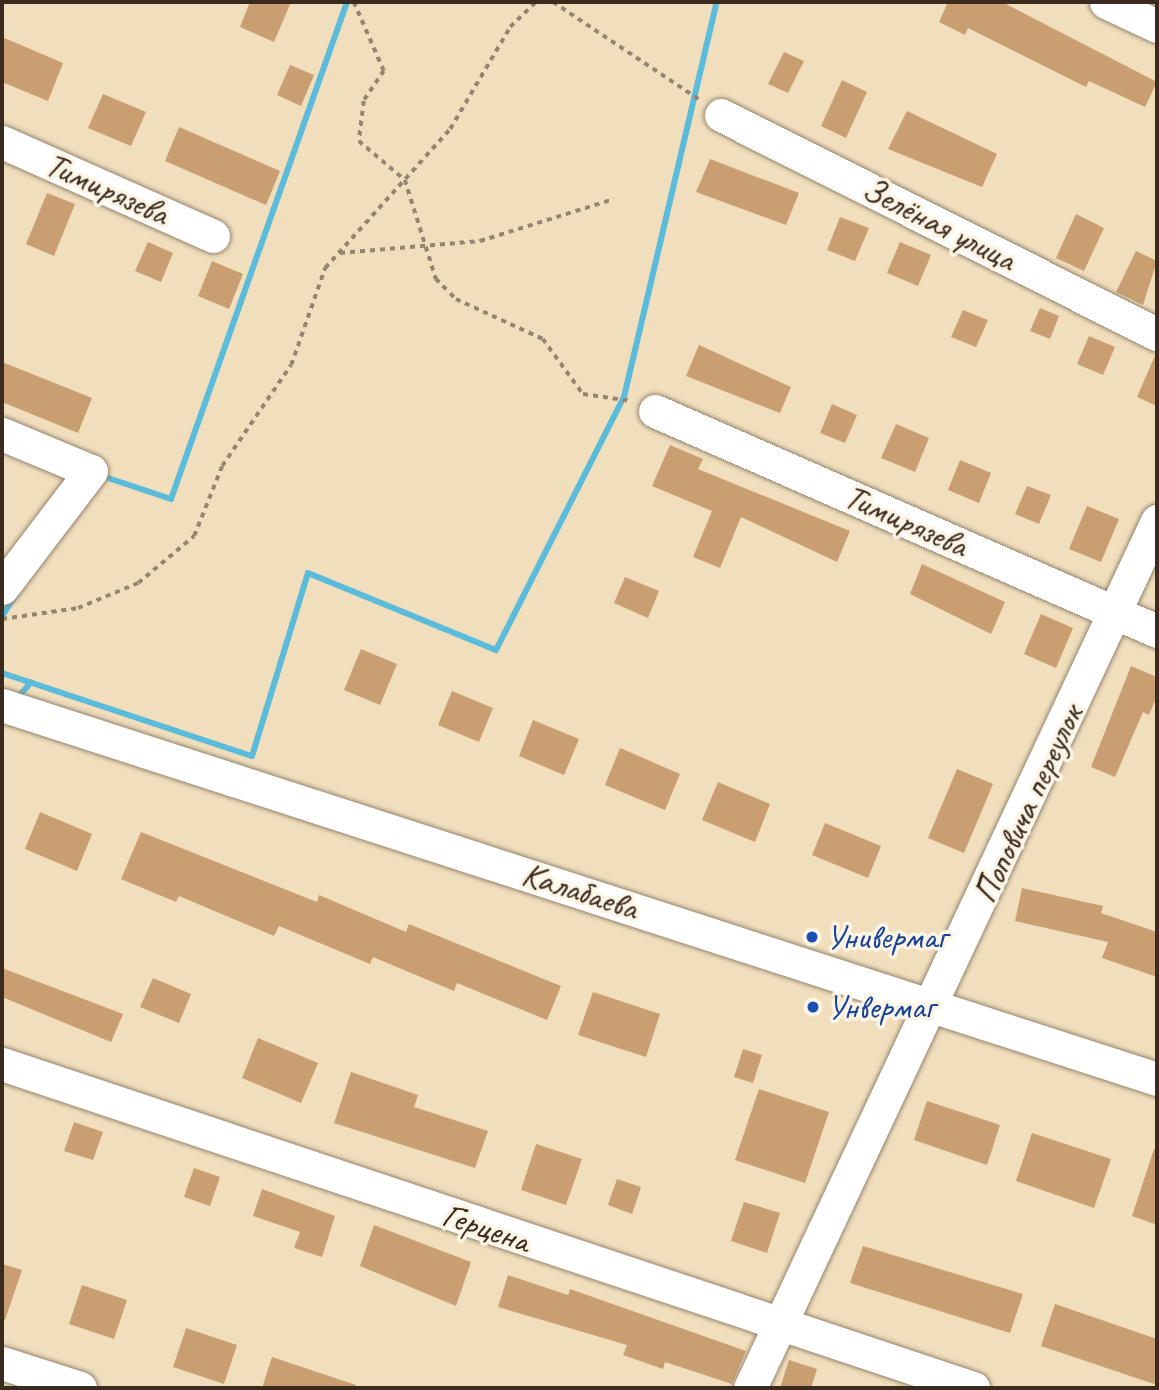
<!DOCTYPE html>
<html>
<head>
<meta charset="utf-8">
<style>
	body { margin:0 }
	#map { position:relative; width:1159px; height:1390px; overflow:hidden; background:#f0debd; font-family:Caveat,sans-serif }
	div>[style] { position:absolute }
	.stream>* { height:6px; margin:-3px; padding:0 3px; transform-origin:3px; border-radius:3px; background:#5bbbda }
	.building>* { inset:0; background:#c99f71 }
	.path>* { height:3.5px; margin-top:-1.75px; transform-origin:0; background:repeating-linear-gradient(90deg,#96846e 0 5px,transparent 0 10px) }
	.roads { filter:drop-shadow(0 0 2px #96846e) drop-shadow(0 0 2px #96846e) }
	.minor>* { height:33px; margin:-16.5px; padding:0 16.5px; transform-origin:16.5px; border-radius:16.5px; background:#fff }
	.dots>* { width:19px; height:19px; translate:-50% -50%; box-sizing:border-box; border:4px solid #fcf5e5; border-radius:50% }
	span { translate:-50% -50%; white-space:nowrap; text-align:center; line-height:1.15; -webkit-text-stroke:7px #fcf5e5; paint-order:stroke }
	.street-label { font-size:35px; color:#3b2a1e }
	.transit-label { font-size:35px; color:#164399 }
	.left { translate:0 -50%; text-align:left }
	.frame { position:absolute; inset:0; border:4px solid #3b2a1e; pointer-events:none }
</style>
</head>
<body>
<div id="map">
	<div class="stream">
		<div style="left:99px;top:475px;width:76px;rotate:18.4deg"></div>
		<div style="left:171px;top:499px;width:527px;rotate:-70.5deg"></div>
		<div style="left:2px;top:616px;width:27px;rotate:-57deg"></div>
		<div style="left:2px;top:673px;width:263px;rotate:18.4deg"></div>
		<div style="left:252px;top:756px;width:191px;rotate:-73deg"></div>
		<div style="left:308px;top:573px;width:203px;rotate:22.3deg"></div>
		<div style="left:496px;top:650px;width:284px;rotate:-63.2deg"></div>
		<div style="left:624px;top:397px;width:406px;rotate:-76.8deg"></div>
		<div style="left:16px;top:700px;width:23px;rotate:-50deg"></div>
	</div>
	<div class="building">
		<div style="clip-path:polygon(250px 2px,291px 2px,274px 42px,240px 27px)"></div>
		<div style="clip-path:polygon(948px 2px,1002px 2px,1157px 82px,1145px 107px,1089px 81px,1086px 87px,968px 28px,965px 35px,939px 22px)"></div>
		<div style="clip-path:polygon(2px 37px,63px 63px,48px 101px,2px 82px)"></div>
		<div style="clip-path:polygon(784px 52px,804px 61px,788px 93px,768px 84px)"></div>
		<div style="clip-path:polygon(290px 65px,314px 75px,301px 106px,277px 95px)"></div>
		<div style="clip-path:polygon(842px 80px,867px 92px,846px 138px,821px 126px)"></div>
		<div style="clip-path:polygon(103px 94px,146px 112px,131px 146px,88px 128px)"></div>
		<div style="clip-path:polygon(907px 111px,997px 154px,982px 187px,888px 149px)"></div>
		<div style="clip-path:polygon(179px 127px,280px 171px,266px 205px,165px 161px)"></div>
		<div style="clip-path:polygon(710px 159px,799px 193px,786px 225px,696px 192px)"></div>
		<div style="clip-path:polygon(47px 193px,75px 204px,54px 256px,26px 244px)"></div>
		<div style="clip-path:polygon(1076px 214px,1104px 228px,1084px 271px,1056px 258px)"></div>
		<div style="clip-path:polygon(840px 217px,869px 228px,855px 261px,827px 250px)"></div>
		<div style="clip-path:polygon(148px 242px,173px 253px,161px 282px,135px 271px)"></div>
		<div style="clip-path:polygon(900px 242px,931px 255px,918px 286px,887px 273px)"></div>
		<div style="clip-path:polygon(1136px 251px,1157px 261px,1143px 305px,1116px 292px)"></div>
		<div style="clip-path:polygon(212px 261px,243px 274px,229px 309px,198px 296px)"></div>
		<div style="clip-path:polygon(1040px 308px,1059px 316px,1050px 339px,1030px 331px)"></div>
		<div style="clip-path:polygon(963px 310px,988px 320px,976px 347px,951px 337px)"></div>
		<div style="clip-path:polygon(1089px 336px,1115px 347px,1103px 375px,1077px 364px)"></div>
		<div style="clip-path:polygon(699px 345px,791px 387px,780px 413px,686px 376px)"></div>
		<div style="clip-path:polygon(1156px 353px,1157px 353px,1157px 406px,1137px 397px)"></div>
		<div style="clip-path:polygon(2px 362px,92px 398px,78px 433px,2px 402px)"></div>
		<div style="clip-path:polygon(832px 404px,857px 415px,845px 443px,820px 433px)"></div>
		<div style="clip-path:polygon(896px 424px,929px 438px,915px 472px,881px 458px)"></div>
		<div style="clip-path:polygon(670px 445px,703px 459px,698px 469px,850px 531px,837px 562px,741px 517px,720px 568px,693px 557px,712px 511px,652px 486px)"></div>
		<div style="clip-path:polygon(960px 460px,991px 473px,979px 503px,948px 490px)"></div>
		<div style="clip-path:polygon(1027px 486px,1051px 495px,1039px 524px,1015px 514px)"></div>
		<div style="clip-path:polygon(1087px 506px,1119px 519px,1101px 562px,1069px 549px)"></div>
		<div style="clip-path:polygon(922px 564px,1005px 602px,991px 634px,910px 594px)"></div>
		<div style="clip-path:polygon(625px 577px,659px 591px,648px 618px,614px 603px)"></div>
		<div style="clip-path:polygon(1041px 614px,1073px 628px,1056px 668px,1024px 654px)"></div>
		<div style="clip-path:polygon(361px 649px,397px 664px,380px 705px,344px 690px)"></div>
		<div style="clip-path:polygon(1131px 666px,1157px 677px,1157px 696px,1149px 715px,1143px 712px,1115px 777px,1091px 767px)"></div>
		<div style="clip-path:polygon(452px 691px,493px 708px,479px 742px,438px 725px)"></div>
		<div style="clip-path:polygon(533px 720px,579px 739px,564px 775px,519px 756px)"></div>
		<div style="clip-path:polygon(620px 748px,680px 774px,665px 810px,605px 785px)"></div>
		<div style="clip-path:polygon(957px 769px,993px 784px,964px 853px,928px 838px)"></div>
		<div style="clip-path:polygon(718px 782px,770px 804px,755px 842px,702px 820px)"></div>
		<div style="clip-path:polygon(40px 812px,92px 834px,77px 871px,25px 849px)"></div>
		<div style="clip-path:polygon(825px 823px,881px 846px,868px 878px,812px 855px)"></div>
		<div style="clip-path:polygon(141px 832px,317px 902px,319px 895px,406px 932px,409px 924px,561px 986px,547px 1020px,457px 983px,454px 991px,373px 957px,370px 964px,279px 926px,274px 936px,179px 896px,176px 902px,121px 879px)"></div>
		<div style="clip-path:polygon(1022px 888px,1103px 906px,1101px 913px,1157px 932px,1157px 977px,1102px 958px,1108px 942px,1015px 921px)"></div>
		<div style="clip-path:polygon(2px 968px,123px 1014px,111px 1042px,2px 997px)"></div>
		<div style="clip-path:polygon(153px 978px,191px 994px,179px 1023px,140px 1007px)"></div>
		<div style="clip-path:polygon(593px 992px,660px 1014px,646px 1057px,578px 1035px)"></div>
		<div style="clip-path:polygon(258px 1038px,318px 1063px,301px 1103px,242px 1078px)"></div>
		<div style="clip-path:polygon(743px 1049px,762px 1055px,753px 1083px,734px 1077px)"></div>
		<div style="clip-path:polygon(351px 1072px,418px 1095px,414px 1107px,488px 1131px,475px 1168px,334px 1123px)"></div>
		<div style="clip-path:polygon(759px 1089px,829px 1112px,805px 1183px,735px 1160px)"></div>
		<div style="clip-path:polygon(927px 1101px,1000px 1125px,987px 1165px,914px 1140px)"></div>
		<div style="clip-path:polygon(74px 1122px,103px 1132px,93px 1160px,64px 1151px)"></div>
		<div style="clip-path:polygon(1032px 1133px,1111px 1159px,1094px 1208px,1016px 1181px)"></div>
		<div style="clip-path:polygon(536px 1144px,582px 1159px,566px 1205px,521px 1190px)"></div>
		<div style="clip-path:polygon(1154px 1149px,1157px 1150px,1157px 1225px,1132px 1216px)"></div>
		<div style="clip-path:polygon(194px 1168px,220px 1177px,210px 1206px,184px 1197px)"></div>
		<div style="clip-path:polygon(617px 1179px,641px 1187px,632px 1214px,608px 1205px)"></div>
		<div style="clip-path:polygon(262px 1189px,335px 1216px,322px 1257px,294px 1248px,300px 1232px,253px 1216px)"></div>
		<div style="clip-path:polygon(744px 1202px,780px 1213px,767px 1253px,731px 1241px)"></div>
		<div style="clip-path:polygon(374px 1225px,471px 1262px,456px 1306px,360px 1266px)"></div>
		<div style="clip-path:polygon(863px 1246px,1023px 1294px,1010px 1333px,850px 1283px)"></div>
		<div style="clip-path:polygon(2px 1264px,22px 1270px,5px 1320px,2px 1319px)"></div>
		<div style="clip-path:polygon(508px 1275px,568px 1295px,570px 1289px,746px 1351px,732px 1384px,665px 1362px,663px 1369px,623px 1355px,627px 1345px,498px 1307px)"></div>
		<div style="clip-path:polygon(82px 1285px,127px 1300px,114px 1339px,69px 1324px)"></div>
		<div style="clip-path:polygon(1055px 1304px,1157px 1339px,1157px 1385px,1041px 1346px)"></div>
		<div style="clip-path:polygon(186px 1328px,237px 1345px,224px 1384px,173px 1367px)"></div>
		<div style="clip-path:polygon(272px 1357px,356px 1385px,355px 1388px,262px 1388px)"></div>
		<div style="clip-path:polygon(789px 1360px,817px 1369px,811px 1388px,780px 1388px)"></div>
	</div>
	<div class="path">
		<div style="left:354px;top:2px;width:75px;rotate:66.5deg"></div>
		<div style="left:384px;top:71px;width:36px;rotate:124deg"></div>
		<div style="left:364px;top:101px;width:40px;rotate:97.1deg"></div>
		<div style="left:359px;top:141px;width:60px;rotate:40.3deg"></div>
		<div style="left:405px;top:180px;width:104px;rotate:72.6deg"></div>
		<div style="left:436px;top:279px;width:28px;rotate:45deg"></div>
		<div style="left:456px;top:299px;width:96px;rotate:24.7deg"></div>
		<div style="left:543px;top:339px;width:68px;rotate:54deg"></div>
		<div style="left:583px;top:394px;width:49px;rotate:8.1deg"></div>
		<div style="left:553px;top:2px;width:177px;rotate:33.7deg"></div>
		<div style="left:340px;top:253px;width:141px;rotate:-4.9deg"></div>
		<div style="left:480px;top:241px;width:140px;rotate:-17.4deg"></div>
		<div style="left:2px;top:619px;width:77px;rotate:-8.2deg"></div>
		<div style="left:78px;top:608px;width:65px;rotate:-22.6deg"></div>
		<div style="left:138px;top:583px;width:73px;rotate:-40deg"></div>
		<div style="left:194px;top:536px;width:75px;rotate:-68.2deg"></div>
		<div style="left:222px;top:466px;width:122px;rotate:-55.7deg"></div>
		<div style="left:291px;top:365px;width:103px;rotate:-70.7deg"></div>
		<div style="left:325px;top:268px;width:187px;rotate:-48deg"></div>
		<div style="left:450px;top:129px;width:118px;rotate:-59.5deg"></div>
		<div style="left:510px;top:27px;width:36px;rotate:-44deg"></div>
	</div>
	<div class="roads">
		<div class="minor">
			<div style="left:1106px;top:2px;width:56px;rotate:25.2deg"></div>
			<div style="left:721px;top:115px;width:488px;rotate:26.7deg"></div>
			<div style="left:2px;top:142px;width:231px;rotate:24deg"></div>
			<div style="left:655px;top:411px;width:548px;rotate:23.67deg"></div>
			<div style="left:2px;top:434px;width:96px;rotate:22.6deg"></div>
			<div style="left:91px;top:471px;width:147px;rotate:127.3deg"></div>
			<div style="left:2px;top:705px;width:1214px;rotate:17.94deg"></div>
			<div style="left:2px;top:1064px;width:1024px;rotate:18.45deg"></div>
			<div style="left:2px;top:1363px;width:82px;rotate:17.8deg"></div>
			<div style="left:750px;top:1388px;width:958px;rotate:-64.85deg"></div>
		</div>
	</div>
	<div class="dots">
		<div style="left:812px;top:937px;background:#1a4fb4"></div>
		<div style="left:813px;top:1007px;background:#1a4fb4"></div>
	</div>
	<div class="street-label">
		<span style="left:107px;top:189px;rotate:24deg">Тимирязева</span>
		<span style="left:939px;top:224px;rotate:27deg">Зелёная улица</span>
		<span style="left:906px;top:521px;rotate:24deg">Тимирязева</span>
		<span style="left:1028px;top:804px;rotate:-65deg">Поповича переулок</span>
		<span style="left:580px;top:891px;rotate:18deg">Калабаева</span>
		<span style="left:486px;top:1228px;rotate:19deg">Герцена</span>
	</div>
	<div class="transit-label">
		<span class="left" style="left:826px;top:937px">Универмаг</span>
		<span class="left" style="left:827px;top:1007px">Унвермаг</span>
	</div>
	<div class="frame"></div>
</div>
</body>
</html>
